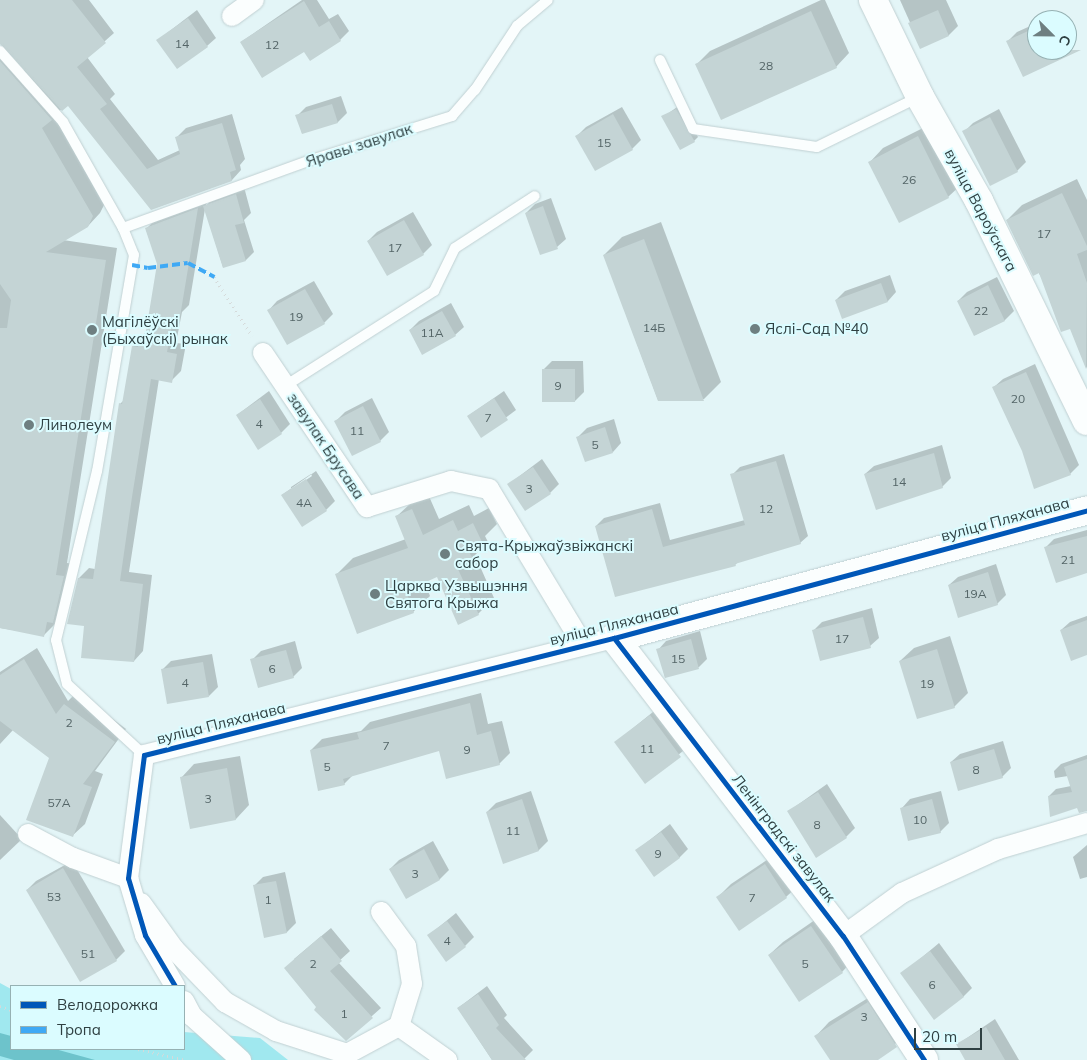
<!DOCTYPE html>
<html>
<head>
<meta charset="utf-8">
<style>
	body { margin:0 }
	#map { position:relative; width:1087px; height:1060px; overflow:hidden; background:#e3f5f7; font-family:Mulish,sans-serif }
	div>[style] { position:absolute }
	.green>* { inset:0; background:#a0e8ef }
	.water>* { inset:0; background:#6dc3cb }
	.shadow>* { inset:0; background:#0003 }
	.building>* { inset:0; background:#c4d4d5 }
	.path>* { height:3px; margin-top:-1.5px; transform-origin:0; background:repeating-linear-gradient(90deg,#d5dada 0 1px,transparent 0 5px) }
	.roads { filter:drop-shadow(0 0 1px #c0d0d2) drop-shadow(0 0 1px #c0d0d2) }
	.lane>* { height:10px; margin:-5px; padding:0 5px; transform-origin:5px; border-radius:5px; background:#fbfefe }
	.street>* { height:20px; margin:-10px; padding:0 10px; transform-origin:10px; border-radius:10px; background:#fbfefe }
	.secondary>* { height:28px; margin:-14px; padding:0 14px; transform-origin:14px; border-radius:14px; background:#fbfefe }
	.quiet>* { height:4px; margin-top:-2px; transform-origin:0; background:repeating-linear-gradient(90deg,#3fa9f5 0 8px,transparent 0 12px) }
	.cycleway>* { height:5px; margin:-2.5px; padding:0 2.5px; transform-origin:2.5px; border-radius:2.5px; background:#0057b8 }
	.dots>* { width:14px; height:14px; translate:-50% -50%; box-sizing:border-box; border:2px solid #dbfcff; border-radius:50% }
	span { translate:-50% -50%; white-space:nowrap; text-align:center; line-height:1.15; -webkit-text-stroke:4px #dbfcff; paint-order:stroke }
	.number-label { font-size:12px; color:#546567 }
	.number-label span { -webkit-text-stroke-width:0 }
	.street-label { font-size:15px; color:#2f4042 }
	.poi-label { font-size:15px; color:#2f4042 }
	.left { translate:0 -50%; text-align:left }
	.legend { position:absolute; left:10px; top:985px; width:175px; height:65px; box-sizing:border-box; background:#dbfcff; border:1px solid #96b1b3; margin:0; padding:6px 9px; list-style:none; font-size:15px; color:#2f4042 }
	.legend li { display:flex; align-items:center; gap:10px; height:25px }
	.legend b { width:25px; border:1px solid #96b1b3 }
	.north { position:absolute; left:1027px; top:10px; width:50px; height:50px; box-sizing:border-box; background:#dbfcff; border:1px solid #96b1b3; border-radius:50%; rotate:113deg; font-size:14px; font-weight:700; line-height:20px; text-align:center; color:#2f4042 }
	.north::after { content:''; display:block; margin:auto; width:18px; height:22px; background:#6e7f81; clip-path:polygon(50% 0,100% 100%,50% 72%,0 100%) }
	.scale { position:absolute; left:914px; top:1028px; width:68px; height:22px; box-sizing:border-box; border:2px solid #2f4042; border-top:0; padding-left:6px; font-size:15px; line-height:18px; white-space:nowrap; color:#2f4042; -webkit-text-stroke:4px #dbfcff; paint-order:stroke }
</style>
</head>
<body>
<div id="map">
	<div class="green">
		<div style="clip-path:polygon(0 983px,11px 989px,11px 1049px,184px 1049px,184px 1032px,260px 1038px,288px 1060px,0 1060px)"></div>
	</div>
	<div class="water">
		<div style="clip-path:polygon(0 1033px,11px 1036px,11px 1049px,55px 1049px,95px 1060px,14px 1060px,0 1056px)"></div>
	</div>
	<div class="shadow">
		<div style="clip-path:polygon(0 0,89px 0,114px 33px,87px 57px,115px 94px,110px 99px,158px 160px,180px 150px,176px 138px,186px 128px,232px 114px,245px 159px,240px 165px,241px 170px,232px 180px,152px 209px,68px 104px,54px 115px,105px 203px,100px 213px,88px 226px,63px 240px,117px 248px,67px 563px,76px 564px,56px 623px,44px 635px,0 628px,0 51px,18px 74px,26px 68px,0 30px)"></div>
		<div style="clip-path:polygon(302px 0,317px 0,329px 19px,338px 14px,349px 31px,340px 40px,305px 50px,241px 42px)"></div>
		<div style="clip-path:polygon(821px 0,825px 0,849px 53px,836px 67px,697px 64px,710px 51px)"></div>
		<div style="clip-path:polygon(900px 0,946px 0,958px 26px,949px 35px,921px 47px)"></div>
		<div style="clip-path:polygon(197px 10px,216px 38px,207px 46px,158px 40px)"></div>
		<div style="clip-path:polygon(1037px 23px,1037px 50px,1062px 50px,1054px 61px,1008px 41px,1017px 32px)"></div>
		<div style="clip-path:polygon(341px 96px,347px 113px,338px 122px,302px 133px,297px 116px,306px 107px)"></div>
		<div style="clip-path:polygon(680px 105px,698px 137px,694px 141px,663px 117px)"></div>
		<div style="clip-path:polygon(622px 107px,641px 140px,632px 149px,577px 136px,586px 127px)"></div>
		<div style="clip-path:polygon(999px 109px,1026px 162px,1017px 171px,964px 132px,973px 123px)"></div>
		<div style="clip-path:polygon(931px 124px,962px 184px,948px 197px,870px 162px,883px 148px)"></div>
		<div style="clip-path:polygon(1077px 179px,1087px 200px,1087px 369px,1071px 327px,1007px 220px,1022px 205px)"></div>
		<div style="clip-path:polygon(244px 187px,251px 213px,244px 220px,254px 252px,246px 260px,223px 267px,205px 209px,189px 305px,182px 312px,176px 343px,186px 344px,181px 371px,171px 381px,159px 379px,129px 572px,152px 575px,143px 651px,134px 661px,85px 625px,79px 578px,89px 568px,95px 569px,120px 404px,124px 400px,133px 346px,147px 331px,158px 264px,146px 229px,156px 219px,207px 200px,206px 206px,213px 198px)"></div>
		<div style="clip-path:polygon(551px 198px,566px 239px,557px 247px,526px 213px,535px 204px)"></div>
		<div style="clip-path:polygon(413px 212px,432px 245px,423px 254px,368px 241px,377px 232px)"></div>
		<div style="clip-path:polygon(661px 222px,721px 382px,704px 399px,658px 400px,604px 255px,622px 237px)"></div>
		<div style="clip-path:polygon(890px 275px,896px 292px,888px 301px,836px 300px,845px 291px)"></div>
		<div style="clip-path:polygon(997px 277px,1014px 311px,1005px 320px,975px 335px,958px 301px,967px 292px)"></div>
		<div style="clip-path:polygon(314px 281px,333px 314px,324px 323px,269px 310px,277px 301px)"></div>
		<div style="clip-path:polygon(451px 303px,464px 327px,455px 335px,410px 330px,419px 321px)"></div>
		<div style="clip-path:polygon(552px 361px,583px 361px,584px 392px,575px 401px,543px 370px)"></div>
		<div style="clip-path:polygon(1035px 364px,1079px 465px,1070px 474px,1023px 451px,994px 387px,1003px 379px)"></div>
		<div style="clip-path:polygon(269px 391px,290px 424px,281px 433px,237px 415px)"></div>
		<div style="clip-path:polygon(504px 391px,516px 410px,481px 436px,468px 416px)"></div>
		<div style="clip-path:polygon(372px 398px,389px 432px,380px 441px,336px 421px,345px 412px)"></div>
		<div style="clip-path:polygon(614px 419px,621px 443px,613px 452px,578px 437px,587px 428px)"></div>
		<div style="clip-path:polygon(942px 445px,951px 478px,942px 487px,865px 474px,874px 466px)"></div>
		<div style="clip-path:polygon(784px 454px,808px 536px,800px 543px,739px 561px,735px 565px,616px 596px,596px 526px,604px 518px,660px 503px,670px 540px,745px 520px,732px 475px,740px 467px)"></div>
		<div style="clip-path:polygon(542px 459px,559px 484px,550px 493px,509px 484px)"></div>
		<div style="clip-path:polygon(evenodd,316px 471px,335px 501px,326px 510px,282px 495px,316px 471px,311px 474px,312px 476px,291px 490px,291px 487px,311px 474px)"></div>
		<div style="clip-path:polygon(428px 494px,439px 519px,469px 505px,474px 516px,489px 508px,497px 524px,485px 536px,488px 542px,475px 555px,494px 598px,478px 614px,437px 575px,424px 581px,430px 596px,413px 612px,337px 574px,353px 558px,406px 539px,396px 517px,413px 501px)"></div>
		<div style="clip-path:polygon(1087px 530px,1087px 572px,1045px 548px,1054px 539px)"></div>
		<div style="clip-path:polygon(996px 564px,1006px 595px,997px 604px,949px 585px,958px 577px)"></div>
		<div style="clip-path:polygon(872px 608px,879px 638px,870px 646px,814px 630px,822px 622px)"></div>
		<div style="clip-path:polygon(1087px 616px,1087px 654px,1061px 630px,1070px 622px)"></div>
		<div style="clip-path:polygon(700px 631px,707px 659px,699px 667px,665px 677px,658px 650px,666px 641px)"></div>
		<div style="clip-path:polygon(950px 636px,968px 693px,954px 707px,900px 661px,914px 648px)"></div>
		<div style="clip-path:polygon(295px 641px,302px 668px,293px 677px,252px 660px,261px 651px)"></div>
		<div style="clip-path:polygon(37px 648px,68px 701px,77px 692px,126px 729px,95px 771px,103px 774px,85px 824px,72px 836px,51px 758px,13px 730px,0 744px,0 672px)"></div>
		<div style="clip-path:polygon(212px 654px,218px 687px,209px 696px,162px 670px,171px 661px)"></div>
		<div style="clip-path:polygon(481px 693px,488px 724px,502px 721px,510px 753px,499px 764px,440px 750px,353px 775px,344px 784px,311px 750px,322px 739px,361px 731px,370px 722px)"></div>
		<div style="clip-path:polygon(664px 703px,694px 742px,645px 782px,616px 742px)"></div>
		<div style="clip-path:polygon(1003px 741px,1011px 768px,1002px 777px,951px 762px,960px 754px)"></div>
		<div style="clip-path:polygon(1087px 755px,1087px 804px,1049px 796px,1056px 789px,1071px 786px,1068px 776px,1055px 778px,1054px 771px,1061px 764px)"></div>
		<div style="clip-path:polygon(240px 756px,249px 805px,236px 819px,191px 828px,181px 778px,194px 764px)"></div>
		<div style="clip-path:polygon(827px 784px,855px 828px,846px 837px,789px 811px)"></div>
		<div style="clip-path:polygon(531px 791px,548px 841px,539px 850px,504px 862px,487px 812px,496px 803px)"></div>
		<div style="clip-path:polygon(941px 791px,949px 823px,940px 832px,902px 808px,910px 799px)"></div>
		<div style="clip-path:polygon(0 815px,22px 839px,0 860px)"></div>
		<div style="clip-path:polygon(670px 824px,688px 849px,679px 858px,637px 850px)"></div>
		<div style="clip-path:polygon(433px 841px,449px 870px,440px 879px,406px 897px,390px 869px,399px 860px)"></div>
		<div style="clip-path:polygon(1087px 845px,1087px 877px,1080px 879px,1073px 857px)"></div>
		<div style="clip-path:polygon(779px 852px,800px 884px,786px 897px,718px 897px,731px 884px)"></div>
		<div style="clip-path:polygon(72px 861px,125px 951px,116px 960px,80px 980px,27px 890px,36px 881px)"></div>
		<div style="clip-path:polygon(285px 872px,296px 923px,287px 932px,265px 937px,254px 886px,263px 877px)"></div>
		<div style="clip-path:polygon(456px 913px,474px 937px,465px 946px,429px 935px)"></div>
		<div style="clip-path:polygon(825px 913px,855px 958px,842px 972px,769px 955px,783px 942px)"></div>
		<div style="clip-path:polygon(331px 928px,350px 951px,338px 962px,381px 1008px,346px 1039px,318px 1007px,294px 959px)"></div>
		<div style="clip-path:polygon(939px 943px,972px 988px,963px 997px,902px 974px)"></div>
		<div style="clip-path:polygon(487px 986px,507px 1015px,504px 1018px,533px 1050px,523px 1060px,492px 1060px,458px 1008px)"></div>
		<div style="clip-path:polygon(881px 990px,909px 1032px,876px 1060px,831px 1060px,816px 1036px,829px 1022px)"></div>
		<div style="clip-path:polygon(995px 1019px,1019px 1060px,967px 1060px,958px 1044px)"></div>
	</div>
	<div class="building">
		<div style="clip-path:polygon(0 0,72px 0,106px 43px,77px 67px,107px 104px,100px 109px,147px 169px,180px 154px,175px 137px,222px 123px,236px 170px,230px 172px,232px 181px,151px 210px,68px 106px,62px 111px,0 44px)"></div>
		<div style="clip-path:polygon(304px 1px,319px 27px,329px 21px,341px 41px,310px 61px,304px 52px,262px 78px,240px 42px)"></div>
		<div style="clip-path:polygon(938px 10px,949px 36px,920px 49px,908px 23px)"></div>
		<div style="clip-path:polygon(811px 11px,837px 68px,721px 120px,695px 64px)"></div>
		<div style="clip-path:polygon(188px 18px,208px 47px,177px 69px,156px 40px)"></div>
		<div style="clip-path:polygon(1037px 27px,1037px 50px,1081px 50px,1023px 77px,1006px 41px)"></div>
		<div style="clip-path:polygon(0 61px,52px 120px,42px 128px,93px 216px,88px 227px,46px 252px,106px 260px,56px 575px,64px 576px,53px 623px,47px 622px,44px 637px,0 628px,0 328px,7px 328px,11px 300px,0 284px)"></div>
		<div style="clip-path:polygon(332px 104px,338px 123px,302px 134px,295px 115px)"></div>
		<div style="clip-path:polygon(676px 109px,695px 142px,680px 150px,661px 116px)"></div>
		<div style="clip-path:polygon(613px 114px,633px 150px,595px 171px,575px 136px)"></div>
		<div style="clip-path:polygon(990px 117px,1018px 172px,990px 186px,962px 131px)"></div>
		<div style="clip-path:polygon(918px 136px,949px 198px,899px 223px,868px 162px)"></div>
		<div style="clip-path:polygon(1062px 193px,1087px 246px,1087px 250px,1077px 254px,1087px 283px,1086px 369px,1070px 329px,1061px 332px,1039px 273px,1033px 276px,1006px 220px)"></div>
		<div style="clip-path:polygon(236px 194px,244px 223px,235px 225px,246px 261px,223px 268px,203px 206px)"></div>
		<div style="clip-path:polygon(543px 206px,558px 249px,540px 255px,525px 213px)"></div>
		<div style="clip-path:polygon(198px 208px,180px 317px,174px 316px,167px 352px,177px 354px,172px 383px,151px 379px,132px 497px,120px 581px,143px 584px,134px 662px,81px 658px,84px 626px,67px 624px,78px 578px,93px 579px,119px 403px,122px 404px,132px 346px,138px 347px,140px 336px,145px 337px,157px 264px,145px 228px)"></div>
		<div style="clip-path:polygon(404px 220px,424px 255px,387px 276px,367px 241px)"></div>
		<div style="clip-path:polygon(644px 239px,704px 401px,658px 401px,603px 255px)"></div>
		<div style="clip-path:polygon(881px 283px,888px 302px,842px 319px,835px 300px)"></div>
		<div style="clip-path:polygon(988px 285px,1005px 321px,974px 336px,957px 301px)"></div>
		<div style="clip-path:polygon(305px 289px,325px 324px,287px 345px,267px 310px)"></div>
		<div style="clip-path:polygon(442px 311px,456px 336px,422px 355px,409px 330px)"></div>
		<div style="clip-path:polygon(542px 369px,575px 369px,575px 402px,542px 402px)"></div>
		<div style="clip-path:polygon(1026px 372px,1071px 475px,1034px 489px,1022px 451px,992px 387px)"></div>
		<div style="clip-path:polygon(494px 398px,508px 420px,481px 438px,467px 416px)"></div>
		<div style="clip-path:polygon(260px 399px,282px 434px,258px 450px,236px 415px)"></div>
		<div style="clip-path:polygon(363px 406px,381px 442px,352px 456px,334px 421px)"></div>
		<div style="clip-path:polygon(605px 427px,613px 453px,585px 462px,576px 437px)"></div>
		<div style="clip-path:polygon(934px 453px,943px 488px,876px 510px,864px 474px)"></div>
		<div style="clip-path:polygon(776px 461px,801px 544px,735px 564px,736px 566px,615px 597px,595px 526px,652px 509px,663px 547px,745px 525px,730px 474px)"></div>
		<div style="clip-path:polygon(533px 467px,551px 494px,525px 511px,507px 484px)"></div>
		<div style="clip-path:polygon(306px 479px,327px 511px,302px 527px,281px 495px)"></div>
		<div style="clip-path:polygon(412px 509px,423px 535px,453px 520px,458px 531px,473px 523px,482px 542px,467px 548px,473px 559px,457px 567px,479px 615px,458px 625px,437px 577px,406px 591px,414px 613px,357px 634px,335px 574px,408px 548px,395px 516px)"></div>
		<div style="clip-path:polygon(1087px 536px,1087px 573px,1056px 583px,1044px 547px)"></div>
		<div style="clip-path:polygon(988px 572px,998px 605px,958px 618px,948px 585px)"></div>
		<div style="clip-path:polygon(863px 617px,871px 648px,820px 661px,812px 630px)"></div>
		<div style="clip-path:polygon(1087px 620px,1087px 655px,1071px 661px,1060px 630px)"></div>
		<div style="clip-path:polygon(691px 639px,699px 669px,665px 678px,656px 649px)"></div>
		<div style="clip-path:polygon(937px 649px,955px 708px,917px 719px,899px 661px)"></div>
		<div style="clip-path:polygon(286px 650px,294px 678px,258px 688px,250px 659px)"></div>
		<div style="clip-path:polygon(24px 659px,56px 714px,64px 704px,115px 742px,83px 784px,92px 787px,73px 837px,26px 820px,49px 758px,0 721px,0 675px)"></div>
		<div style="clip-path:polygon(203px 662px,209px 697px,167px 704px,161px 669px)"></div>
		<div style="clip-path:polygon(470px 703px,477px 735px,491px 731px,500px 765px,446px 779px,439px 751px,343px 779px,345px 785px,318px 791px,310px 750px,359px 739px,357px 733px)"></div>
		<div style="clip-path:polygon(650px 715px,681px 757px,645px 784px,614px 742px)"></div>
		<div style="clip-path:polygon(994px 749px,1003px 778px,958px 791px,950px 762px)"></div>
		<div style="clip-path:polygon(1087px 759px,1087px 811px,1079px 813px,1077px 808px,1050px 817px,1048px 796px,1072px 792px,1064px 767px)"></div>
		<div style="clip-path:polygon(227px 768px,236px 820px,190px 829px,180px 777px)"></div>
		<div style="clip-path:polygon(818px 792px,847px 838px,816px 858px,787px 811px)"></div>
		<div style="clip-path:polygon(522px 799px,539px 851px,503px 864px,486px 812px)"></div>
		<div style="clip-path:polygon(932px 799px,941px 833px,908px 841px,900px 808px)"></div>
		<div style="clip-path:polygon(661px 832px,680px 858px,654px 877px,635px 850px)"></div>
		<div style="clip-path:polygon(424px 849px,440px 880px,406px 899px,389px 869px)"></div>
		<div style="clip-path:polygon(765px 864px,787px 898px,739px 931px,716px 897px)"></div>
		<div style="clip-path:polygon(63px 868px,117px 961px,80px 982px,26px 890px)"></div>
		<div style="clip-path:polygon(276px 881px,287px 933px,264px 938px,253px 885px)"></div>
		<div style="clip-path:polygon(447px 921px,466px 947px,446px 962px,427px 935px)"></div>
		<div style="clip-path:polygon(811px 926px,843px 973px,799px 1002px,768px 955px)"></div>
		<div style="clip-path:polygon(321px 936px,342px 961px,330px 971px,373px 1018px,346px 1041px,314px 1010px,316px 1007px,284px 968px)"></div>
		<div style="clip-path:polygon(930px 951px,964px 997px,934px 1020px,900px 973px)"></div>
		<div style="clip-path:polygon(478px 994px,499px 1025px,496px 1028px,526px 1060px,492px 1060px,457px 1008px)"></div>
		<div style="clip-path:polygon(868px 1002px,897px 1047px,878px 1060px,830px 1060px,814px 1036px)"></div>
		<div style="clip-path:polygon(986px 1027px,1005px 1060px,965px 1060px,956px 1044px)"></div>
	</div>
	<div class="path">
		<div style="left:214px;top:277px;width:70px;rotate:57.2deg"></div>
		<div style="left:0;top:1006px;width:12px;rotate:20deg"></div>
		<div style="left:138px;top:1049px;width:49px;rotate:12.9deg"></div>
	</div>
	<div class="roads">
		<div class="lane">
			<div style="left:0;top:51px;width:95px;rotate:48.4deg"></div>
			<div style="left:63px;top:122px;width:122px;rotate:60.5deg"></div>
			<div style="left:123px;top:228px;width:29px;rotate:68deg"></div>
			<div style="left:134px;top:255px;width:219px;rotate:99.7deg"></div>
			<div style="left:97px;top:471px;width:174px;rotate:103.6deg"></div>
			<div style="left:56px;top:640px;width:45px;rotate:76deg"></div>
			<div style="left:67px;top:684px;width:105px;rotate:42.7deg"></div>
			<div style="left:660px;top:60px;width:76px;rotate:64.4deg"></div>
			<div style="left:693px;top:129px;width:125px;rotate:8.3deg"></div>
			<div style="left:817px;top:147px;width:114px;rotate:-26.1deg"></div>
			<div style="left:123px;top:228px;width:200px;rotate:-19.9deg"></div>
			<div style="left:311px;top:160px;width:148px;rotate:-17.3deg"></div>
			<div style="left:452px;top:116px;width:35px;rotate:-49deg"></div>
			<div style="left:475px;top:90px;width:77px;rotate:-56.7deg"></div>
			<div style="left:517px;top:26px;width:40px;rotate:-40deg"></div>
			<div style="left:285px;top:386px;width:177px;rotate:-32.5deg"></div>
			<div style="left:434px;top:291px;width:48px;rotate:-64deg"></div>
			<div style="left:455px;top:248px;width:95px;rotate:-33deg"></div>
		</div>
		<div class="street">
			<div style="left:232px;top:16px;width:27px;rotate:-36deg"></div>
			<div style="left:263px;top:353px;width:186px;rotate:56deg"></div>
			<div style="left:367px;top:507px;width:88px;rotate:-17.2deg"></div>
			<div style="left:451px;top:481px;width:39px;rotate:12deg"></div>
			<div style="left:489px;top:489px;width:182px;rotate:58.9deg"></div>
			<div style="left:28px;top:834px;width:51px;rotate:28.1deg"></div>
			<div style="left:73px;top:858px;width:59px;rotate:20deg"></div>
			<div style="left:141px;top:903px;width:57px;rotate:54.3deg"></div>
			<div style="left:174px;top:949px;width:74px;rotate:46.1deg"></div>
			<div style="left:225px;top:1002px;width:59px;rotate:29.6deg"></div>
			<div style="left:276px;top:1031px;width:75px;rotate:17.9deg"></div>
			<div style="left:347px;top:1054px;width:59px;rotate:-28.3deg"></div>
			<div style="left:381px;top:912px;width:42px;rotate:53.7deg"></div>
			<div style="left:406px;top:946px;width:38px;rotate:81deg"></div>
			<div style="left:412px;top:984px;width:44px;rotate:107.2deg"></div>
			<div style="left:399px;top:1026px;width:59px;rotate:35.3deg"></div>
			<div style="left:843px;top:936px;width:73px;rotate:-36.1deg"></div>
			<div style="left:902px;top:893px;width:106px;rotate:-24.6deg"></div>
			<div style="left:998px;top:849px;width:93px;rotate:-16.3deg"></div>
			<div style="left:175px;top:986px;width:59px;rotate:-120.5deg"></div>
			<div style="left:145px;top:935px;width:59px;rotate:-106.6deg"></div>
			<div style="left:128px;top:878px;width:124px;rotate:-82.6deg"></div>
			<div style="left:144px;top:755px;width:484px;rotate:-14deg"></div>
			<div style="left:184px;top:1001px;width:17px;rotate:62deg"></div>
			<div style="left:192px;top:1016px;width:66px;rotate:41.9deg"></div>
		</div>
		<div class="secondary">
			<div style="left:873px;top:0;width:108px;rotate:64.1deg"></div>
			<div style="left:920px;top:97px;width:120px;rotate:60.4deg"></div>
			<div style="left:979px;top:201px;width:245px;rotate:63.9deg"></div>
			<div style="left:924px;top:1060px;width:148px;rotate:-123.2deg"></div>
			<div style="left:843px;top:936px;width:376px;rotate:-127.5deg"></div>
			<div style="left:614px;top:638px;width:490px;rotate:-15.1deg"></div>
		</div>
	</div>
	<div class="quiet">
		<div style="left:132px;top:265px;width:16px;rotate:11deg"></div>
		<div style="left:148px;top:268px;width:40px;rotate:-7.1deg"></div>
		<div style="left:188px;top:263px;width:30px;rotate:28deg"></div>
	</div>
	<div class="cycleway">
		<div style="left:614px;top:638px;width:376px;rotate:52.5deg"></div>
		<div style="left:843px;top:936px;width:148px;rotate:56.8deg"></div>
		<div style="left:175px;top:986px;width:59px;rotate:-120.5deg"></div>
		<div style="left:145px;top:935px;width:59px;rotate:-106.6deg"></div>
		<div style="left:128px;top:878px;width:124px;rotate:-82.6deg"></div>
		<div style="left:144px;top:755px;width:484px;rotate:-14deg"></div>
		<div style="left:614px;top:638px;width:490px;rotate:-15.1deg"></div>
	</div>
	<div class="dots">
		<div style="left:755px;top:329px;background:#6e7f81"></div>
		<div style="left:92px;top:330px;background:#6e7f81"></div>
		<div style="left:29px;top:425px;background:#6e7f81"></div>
		<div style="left:445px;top:554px;background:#6e7f81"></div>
		<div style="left:375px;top:594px;background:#6e7f81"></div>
	</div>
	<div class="number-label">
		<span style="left:182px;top:44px">14</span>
		<span style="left:272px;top:45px">12</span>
		<span style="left:766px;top:66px">28</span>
		<span style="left:604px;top:143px">15</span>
		<span style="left:909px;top:180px">26</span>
		<span style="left:1044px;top:234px">17</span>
		<span style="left:395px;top:248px">17</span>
		<span style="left:981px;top:311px">22</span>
		<span style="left:296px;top:317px">19</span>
		<span style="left:654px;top:328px">14Б</span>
		<span style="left:432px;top:333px">11А</span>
		<span style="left:558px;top:386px">9</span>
		<span style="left:1018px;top:399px">20</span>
		<span style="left:488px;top:418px">7</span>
		<span style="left:259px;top:424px">4</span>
		<span style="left:357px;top:431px">11</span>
		<span style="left:595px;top:445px">5</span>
		<span style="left:899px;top:482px">14</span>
		<span style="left:529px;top:489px">3</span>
		<span style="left:304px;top:503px">4А</span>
		<span style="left:766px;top:509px">12</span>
		<span style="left:1068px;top:560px">21</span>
		<span style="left:975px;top:594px">19А</span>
		<span style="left:842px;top:639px">17</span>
		<span style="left:678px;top:659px">15</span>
		<span style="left:272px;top:669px">6</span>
		<span style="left:185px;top:683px">4</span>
		<span style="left:927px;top:684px">19</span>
		<span style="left:69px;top:723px">2</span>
		<span style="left:386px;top:746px">7</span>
		<span style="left:647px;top:749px">11</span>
		<span style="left:467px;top:750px">9</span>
		<span style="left:327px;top:767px">5</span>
		<span style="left:976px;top:770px">8</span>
		<span style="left:208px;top:799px">3</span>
		<span style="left:59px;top:803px">57А</span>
		<span style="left:920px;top:820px">10</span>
		<span style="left:817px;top:825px">8</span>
		<span style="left:513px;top:831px">11</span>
		<span style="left:658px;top:854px">9</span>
		<span style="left:415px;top:874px">3</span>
		<span style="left:54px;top:897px">53</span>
		<span style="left:752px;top:898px">7</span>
		<span style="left:268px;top:900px">1</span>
		<span style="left:447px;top:941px">4</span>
		<span style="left:88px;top:954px">51</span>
		<span style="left:313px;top:964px">2</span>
		<span style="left:805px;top:964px">5</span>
		<span style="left:932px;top:985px">6</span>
		<span style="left:344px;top:1014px">1</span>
		<span style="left:864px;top:1017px">3</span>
	</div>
	<div class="street-label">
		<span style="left:359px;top:145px;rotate:-18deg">Яравы завулак</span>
		<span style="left:981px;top:210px;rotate:62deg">вуліца Вароўскага</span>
		<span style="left:326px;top:446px;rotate:56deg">завулак Брусава</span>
		<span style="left:1005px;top:519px;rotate:-15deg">вуліца Пляханава</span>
		<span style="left:614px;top:624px;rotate:-14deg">вуліца Пляханава</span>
		<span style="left:221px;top:723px;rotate:-14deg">вуліца Пляханава</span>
		<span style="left:784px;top:838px;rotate:52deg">Ленінградскі завулак</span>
	</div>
	<div class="poi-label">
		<span class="left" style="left:102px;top:330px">Магілёўскі<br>(Быхаўскі) рынак</span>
		<span class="left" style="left:765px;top:329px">Яслі-Сад №40</span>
		<span class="left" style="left:39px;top:425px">Линолеум</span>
		<span class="left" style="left:455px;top:554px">Свята-Крыжаўзвіжанскі<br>сабор</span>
		<span class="left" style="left:385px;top:594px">Царква Узвышэння<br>Святога Крыжа</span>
	</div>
	<ul class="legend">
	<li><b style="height:6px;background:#0057b8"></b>Велодорожка</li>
	<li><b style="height:6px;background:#3fa9f5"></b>Тропа</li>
	</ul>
	<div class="north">С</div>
	<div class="scale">20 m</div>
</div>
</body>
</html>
